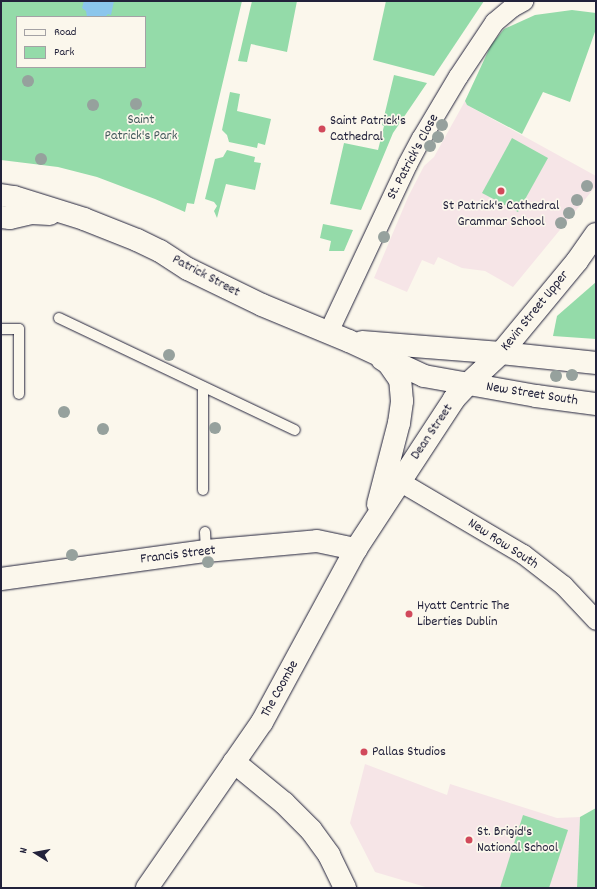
<!DOCTYPE html>
<html>
<head>
<meta charset="utf-8">
<style>
	body { margin:0 }
	#map { position:relative; width:597px; height:889px; overflow:hidden; background:#fbf7ec; font-family:Dekko,sans-serif }
	div>[style] { position:absolute }
	.built>* { inset:0; background:#f6e5e7 }
	.green>* { inset:0; background:#94dba9 }
	.water>* { inset:0; background:#8cc6ec }
	.roads { filter:drop-shadow(0 0 1px #22223b) drop-shadow(0 0 1px #22223b) }
	.lane>* { height:10px; margin:-5px; padding:0 5px; transform-origin:5px; border-radius:5px; background:#fbf7ec }
	.street>* { height:19px; margin:-9.5px; padding:0 9.5px; transform-origin:9.5px; border-radius:9.5px; background:#fbf7ec }
	.secondary>* { height:22px; margin:-11px; padding:0 11px; transform-origin:11px; border-radius:11px; background:#fbf7ec }
	.trees>* { width:12px; height:12px; margin:-6px; border-radius:50%; background:#96a19d }
	.dots>* { width:11px; height:11px; translate:-50% -50%; box-sizing:border-box; border:2px solid #fbf7ec; border-radius:50% }
	span { translate:-50% -50%; white-space:nowrap; text-align:center; line-height:1.15; -webkit-text-stroke:3.5px #fbf7ec; paint-order:stroke }
	.park-label { font-size:14px; color:#445a5c }
	.poi-label { font-size:14px; color:#22223b }
	.left { translate:0 -50%; text-align:left }
	.street-label { font-size:14px; color:#22223b }
	.frame { position:absolute; inset:0; border:2px solid #22223b; pointer-events:none }
	.legend { position:absolute; left:16px; top:16px; width:130px; height:52px; box-sizing:border-box; background:#fbf7ec; border:1px solid #a4a2a5; margin:0; padding:5px 7px; list-style:none; font-size:12px; color:#22223b }
	.legend li { display:flex; align-items:center; gap:8px; height:20px }
	.legend b { width:20px; border:1px solid #a4a2a5 }
	.north { position:absolute; left:16px; top:833px; width:40px; height:40px; -webkit-text-stroke:3px #fbf7ec; paint-order:stroke; rotate:281deg; font-size:11px; font-weight:700; line-height:16px; text-align:center; color:#22223b }
	.north::after { content:''; display:block; margin:auto; width:14px; height:18px; background:#22223b; clip-path:polygon(50% 0,100% 100%,50% 72%,0 100%) }
</style>
</head>
<body>
<div id="map">
	<div class="built">
		<div style="clip-path:polygon(465px 101px,467px 105px,596px 176px,596px 186px,513px 287px,485px 271px,462px 268px,438px 257px,434px 265px,422px 260px,407px 292px,374px 278px,408px 197px,424px 166px,434px 157px)"></div>
		<div style="clip-path:polygon(365px 764px,447px 795px,450px 784px,557px 818px,580px 817px,577px 888px,429px 888px,375px 872px,350px 823px)"></div>
	</div>
	<div class="green">
		<div style="clip-path:polygon(evenodd,1px 1px,242px 1px,194px 204px,187px 203px,185px 212px,155px 199px,97px 177px,58px 167px,1px 160px,1px 1px,17px 17px,145px 17px,145px 67px,17px 67px,17px 17px)"></div>
		<div style="clip-path:polygon(252px 1px,297px 1px,287px 52px,251px 44px,247px 62px,238px 61px)"></div>
		<div style="clip-path:polygon(386px 1px,484px 1px,434px 76px,373px 60px)"></div>
		<div style="clip-path:polygon(572px 10px,596px 13px,596px 29px,570px 102px,543px 92px,522px 134px,467px 105px,465px 101px,491px 45px,504px 29px,535px 15px)"></div>
		<div style="clip-path:polygon(394px 75px,427px 83px,393px 133px,361px 210px,330px 204px,344px 143px,378px 150px,384px 126px,382px 125px)"></div>
		<div style="clip-path:polygon(230px 92px,240px 94px,237px 111px,271px 119px,265px 145px,258px 143px,257px 148px,229px 142px,227px 135px,222px 130px)"></div>
		<div style="clip-path:polygon(512px 138px,548px 158px,518px 212px,482px 193px)"></div>
		<div style="clip-path:polygon(227px 150px,255px 157px,254px 162px,261px 163px,255px 190px,226px 184px,217px 218px,214px 211px,217px 206px,214px 202px,205px 199px,215px 159px,223px 157px)"></div>
		<div style="clip-path:polygon(323px 224px,353px 230px,344px 251px,329px 251px,331px 241px,320px 238px)"></div>
		<div style="clip-path:polygon(596px 282px,596px 339px,553px 336px,557px 316px)"></div>
		<div style="clip-path:polygon(596px 808px,596px 888px,577px 888px,580px 817px)"></div>
		<div style="clip-path:polygon(523px 815px,568px 830px,549px 888px,500px 888px)"></div>
	</div>
	<div class="water">
		<div style="clip-path:polygon(84px 1px,114px 1px,111px 15px,108px 14px,105px 17px,87px 17px,86px 11px,82px 8px)"></div>
	</div>
	<div class="roads">
		<div class="lane">
			<div style="left:59px;top:318px;width:261px;rotate:25.4deg"></div>
			<div style="left:1px;top:329px;width:18px"></div>
			<div style="left:19px;top:329px;width:65px;rotate:90deg"></div>
			<div style="left:203px;top:490px;width:103px;rotate:-90deg"></div>
			<div style="left:205px;top:532px;width:19px;rotate:87deg"></div>
		</div>
		<div class="street">
			<div style="left:328px;top:332px;width:186px;rotate:-64.8deg"></div>
			<div style="left:407px;top:164px;width:30px;rotate:-62deg"></div>
			<div style="left:421px;top:138px;width:72px;rotate:-59.2deg"></div>
			<div style="left:458px;top:76px;width:65px;rotate:-56.3deg"></div>
			<div style="left:494px;top:22px;width:23px;rotate:-40deg"></div>
			<div style="left:512px;top:7px;width:13px;rotate:-29deg"></div>
			<div style="left:399px;top:481px;width:144px;rotate:30.5deg"></div>
			<div style="left:523px;top:554px;width:51px;rotate:37.8deg"></div>
			<div style="left:563px;top:585px;width:48px;rotate:46.7deg"></div>
		</div>
		<div class="secondary">
			<div style="left:1px;top:195px;width:13px;rotate:9deg"></div>
			<div style="left:14px;top:197px;width:73px;rotate:17.4deg"></div>
			<div style="left:84px;top:219px;width:57px;rotate:21.6deg"></div>
			<div style="left:137px;top:240px;width:25px;rotate:26deg"></div>
			<div style="left:160px;top:251px;width:33px;rotate:33deg"></div>
			<div style="left:188px;top:269px;width:82px;rotate:25.9deg"></div>
			<div style="left:262px;top:305px;width:94px;rotate:22.5deg"></div>
			<div style="left:349px;top:341px;width:83px;rotate:25deg"></div>
			<div style="left:424px;top:376px;width:114px;rotate:10.1deg"></div>
			<div style="left:536px;top:396px;width:61px;rotate:7.6deg"></div>
			<div style="left:1px;top:217px;width:9px;rotate:6deg"></div>
			<div style="left:10px;top:218px;width:23px;rotate:-13deg"></div>
			<div style="left:32px;top:213px;width:18px;rotate:3deg"></div>
			<div style="left:362px;top:342px;width:139px;rotate:4.5deg"></div>
			<div style="left:501px;top:353px;width:96px;rotate:6deg"></div>
			<div style="left:378px;top:504px;width:84px;rotate:-75.5deg"></div>
			<div style="left:399px;top:423px;width:22px;rotate:-82deg"></div>
			<div style="left:402px;top:401px;width:21px;rotate:-95deg"></div>
			<div style="left:400px;top:380px;width:21px;rotate:-125deg"></div>
			<div style="left:388px;top:363px;width:7px;rotate:-146deg"></div>
			<div style="left:1px;top:579px;width:207px;rotate:-7.8deg"></div>
			<div style="left:206px;top:551px;width:111px;rotate:-5.1deg"></div>
			<div style="left:317px;top:541px;width:40px;rotate:12deg"></div>
			<div style="left:234px;top:762px;width:65px;rotate:39.4deg"></div>
			<div style="left:284px;top:803px;width:38px;rotate:45deg"></div>
			<div style="left:311px;top:830px;width:31px;rotate:54deg"></div>
			<div style="left:329px;top:855px;width:37px;rotate:64deg"></div>
			<div style="left:147px;top:888px;width:202px;rotate:-55.3deg"></div>
			<div style="left:262px;top:722px;width:197px;rotate:-61.5deg"></div>
			<div style="left:356px;top:549px;width:179px;rotate:-56.8deg"></div>
			<div style="left:454px;top:399px;width:21px;rotate:-47deg"></div>
			<div style="left:468px;top:384px;width:45px;rotate:-43.2deg"></div>
			<div style="left:501px;top:353px;width:119px;rotate:-50.4deg"></div>
			<div style="left:577px;top:261px;width:33px;rotate:-55deg"></div>
		</div>
	</div>
	<div class="trees">
		<div style="left:28px;top:81px"></div>
		<div style="left:136px;top:104px"></div>
		<div style="left:93px;top:105px"></div>
		<div style="left:442px;top:125px"></div>
		<div style="left:438px;top:137px"></div>
		<div style="left:430px;top:146px"></div>
		<div style="left:41px;top:159px"></div>
		<div style="left:587px;top:186px"></div>
		<div style="left:577px;top:200px"></div>
		<div style="left:569px;top:213px"></div>
		<div style="left:561px;top:223px"></div>
		<div style="left:384px;top:237px"></div>
		<div style="left:169px;top:355px"></div>
		<div style="left:572px;top:375px"></div>
		<div style="left:556px;top:376px"></div>
		<div style="left:64px;top:412px"></div>
		<div style="left:215px;top:428px"></div>
		<div style="left:103px;top:429px"></div>
		<div style="left:72px;top:555px"></div>
		<div style="left:208px;top:562px"></div>
	</div>
	<div class="dots">
		<div style="left:322px;top:129px;background:#d1495b"></div>
		<div style="left:501px;top:191px;background:#d1495b"></div>
		<div style="left:409px;top:614px;background:#d1495b"></div>
		<div style="left:364px;top:752px;background:#d1495b"></div>
		<div style="left:469px;top:840px;background:#d1495b"></div>
	</div>
	<div class="park-label">
		<span style="left:141px;top:128px">Saint<br>Patrick's Park</span>
	</div>
	<div class="poi-label">
		<span class="left" style="left:330px;top:129px">Saint Patrick's<br>Cathedral</span>
		<span style="left:501px;top:214px">St Patrick's Cathedral<br>Grammar School</span>
		<span class="left" style="left:417px;top:614px">Hyatt Centric The<br>Liberties Dublin</span>
		<span class="left" style="left:372px;top:752px">Pallas Studios</span>
		<span class="left" style="left:477px;top:840px">St. Brigid's<br>National School</span>
	</div>
	<div class="street-label">
		<span style="left:413px;top:157px;rotate:-62deg">St. Patrick's Close</span>
		<span style="left:206px;top:276px;rotate:28deg">Patrick Street</span>
		<span style="left:535px;top:311px;rotate:-51deg">Kevin Street Upper</span>
		<span style="left:532px;top:394px;rotate:9deg">New Street South</span>
		<span style="left:432px;top:432px;rotate:-56deg">Dean Street</span>
		<span style="left:503px;top:544px;rotate:33deg">New Row South</span>
		<span style="left:178px;top:555px;rotate:-7deg">Francis Street</span>
		<span style="left:280px;top:689px;rotate:-61deg">The Coombe</span>
	</div>
	<div class="frame"></div>
	<ul class="legend">
	<li><b style="height:5px;background:#fbf7ec"></b>Road</li>
	<li><b style="height:11px;background:#94dba9"></b>Park</li>
	</ul>
	<div class="north">N</div>
</div>
</body>
</html>
